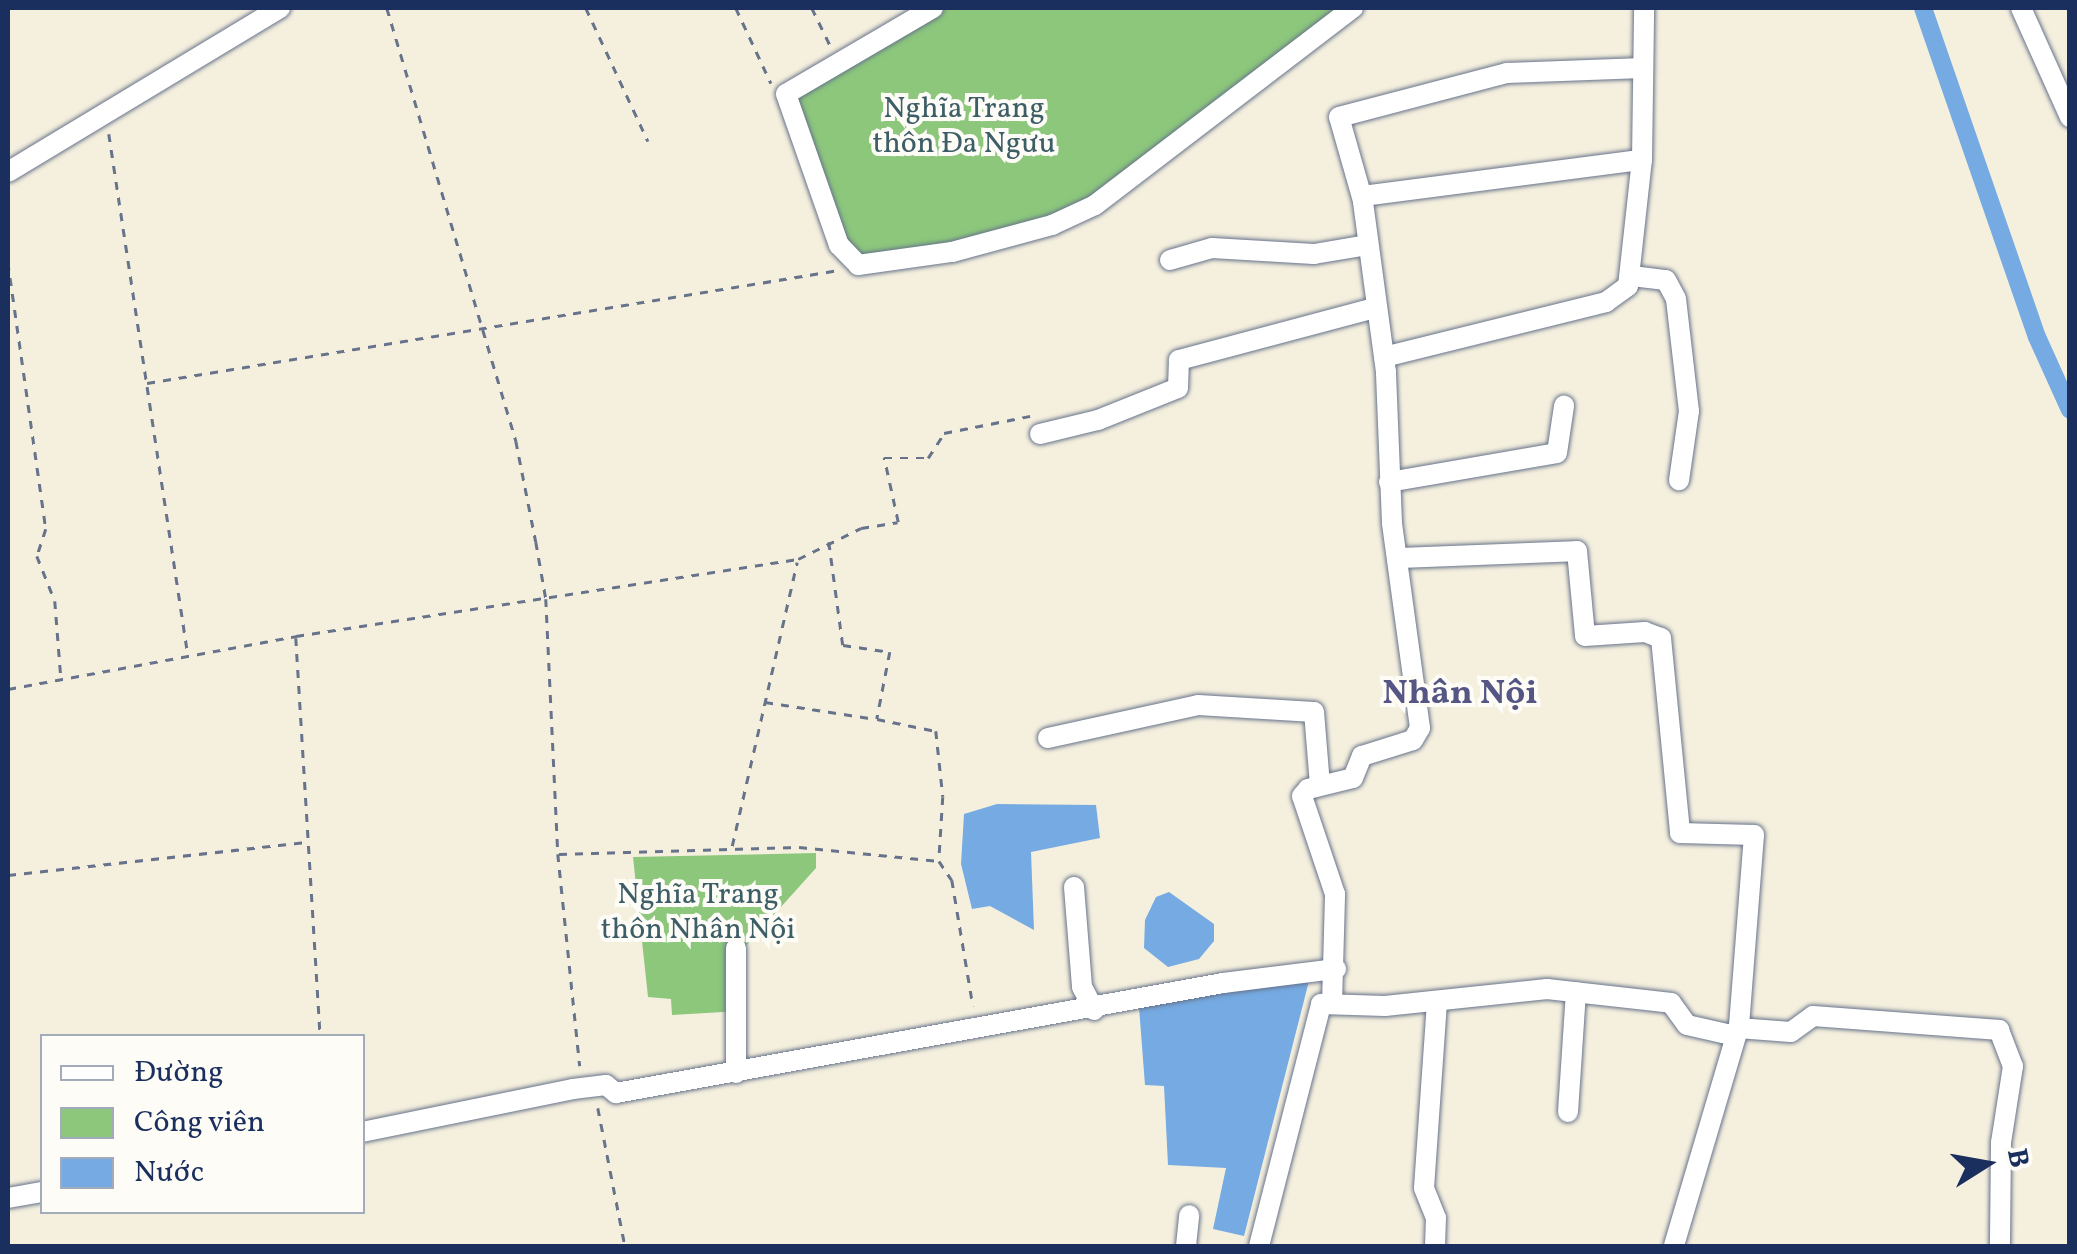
<!DOCTYPE html>
<html>
<head>
<meta charset="utf-8">
<style>
	body { margin:0 }
	#map { position:relative; width:2077px; height:1254px; overflow:hidden; background:#f5f0de; font-family:Vollkorn,serif }
	div>[style] { position:absolute }
	.green>* { inset:0; background:#8cc77c }
	.water>* { inset:0; background:#75aae2 }
	.canal>* { height:18px; margin:-9px; padding:0 9px; transform-origin:9px; border-radius:9px; background:#75aae2 }
	.path>* { height:2.5px; margin-top:-1.25px; transform-origin:0; background:repeating-linear-gradient(90deg,#67738b 0 8px,transparent 0 16px) }
	.roads { filter:drop-shadow(0 0 2px #67738b) drop-shadow(0 0 2px #67738b) }
	.minor>* { height:20px; margin:-10px; padding:0 10px; transform-origin:10px; border-radius:10px; background:#fff }
	span { translate:-50% -50%; white-space:nowrap; text-align:center; line-height:1.15; -webkit-text-stroke:8px #fdfcf7; paint-order:stroke }
	.park-label { font-size:30px; color:#3d5d67 }
	.quarter-label { font-size:35px; color:#555684; font-weight:700 }
	.frame { position:absolute; inset:0; border:10px solid #1b2f5e; pointer-events:none }
	.legend { position:absolute; left:40px; top:1034px; width:325px; height:180px; box-sizing:border-box; background:#fdfcf7; border:2px solid #a3aaba; margin:0; padding:12px 18px; list-style:none; font-size:30px; color:#1b2f5e }
	.legend li { display:flex; align-items:center; gap:20px; height:50px }
	.legend b { width:50px; border:2px solid #a3aaba }
	.north { position:absolute; left:1937px; top:1114px; width:100px; height:100px; -webkit-text-stroke:8px #fdfcf7; paint-order:stroke; rotate:79deg; font-size:28px; font-weight:700; line-height:40px; text-align:center; color:#1b2f5e }
	.north::after { content:''; display:block; margin:auto; width:35px; height:45px; background:#1b2f5e; clip-path:polygon(50% 0,100% 100%,50% 72%,0 100%) }
</style>
</head>
<body>
<div id="map">
	<div class="green">
		<div style="clip-path:polygon(933px 8px,1353px 8px,1052px 225px,852px 263px,789px 86px)"></div>
		<div style="clip-path:polygon(816px 853px,816px 868px,745px 947px,740px 1011px,672px 1015px,671px 999px,648px 997px,633px 857px)"></div>
	</div>
	<div class="water">
		<div style="clip-path:polygon(997px 804px,1096px 805px,1100px 838px,1031px 852px,1034px 930px,990px 906px,972px 909px,961px 864px,964px 814px)"></div>
		<div style="clip-path:polygon(1169px 892px,1214px 924px,1214px 941px,1199px 959px,1168px 967px,1144px 948px,1145px 920px,1156px 897px)"></div>
		<div style="clip-path:polygon(1310px 977px,1244px 1236px,1213px 1229px,1226px 1168px,1168px 1165px,1164px 1086px,1145px 1085px,1139px 1007px)"></div>
	</div>
	<div class="canal">
		<div style="left:1923px;top:8px;width:348px;rotate:70.9deg"></div>
		<div style="left:2037px;top:337px;width:80px;rotate:65.7deg"></div>
	</div>
	<div class="path">
		<div style="left:387px;top:8px;width:452px;rotate:73.4deg"></div>
		<div style="left:516px;top:441px;width:103px;rotate:78.8deg"></div>
		<div style="left:536px;top:542px;width:58px;rotate:80deg"></div>
		<div style="left:546px;top:599px;width:255px;rotate:87.3deg"></div>
		<div style="left:558px;top:854px;width:213px;rotate:84.1deg"></div>
		<div style="left:586px;top:8px;width:147px;rotate:65deg"></div>
		<div style="left:736px;top:8px;width:83px;rotate:65deg"></div>
		<div style="left:812px;top:8px;width:43px;rotate:64deg"></div>
		<div style="left:109px;top:134px;width:527px;rotate:81.38deg"></div>
		<div style="left:8px;top:262px;width:270px;rotate:81.9deg"></div>
		<div style="left:46px;top:529px;width:28px;rotate:108deg"></div>
		<div style="left:37px;top:556px;width:48px;rotate:68.2deg"></div>
		<div style="left:55px;top:601px;width:77px;rotate:85.5deg"></div>
		<div style="left:147px;top:383px;width:701px;rotate:-9.27deg"></div>
		<div style="left:829px;top:542px;width:104px;rotate:82.3deg"></div>
		<div style="left:843px;top:645px;width:48px;rotate:8.5deg"></div>
		<div style="left:890px;top:652px;width:68px;rotate:101deg"></div>
		<div style="left:877px;top:719px;width:60px;rotate:11.5deg"></div>
		<div style="left:936px;top:731px;width:66px;rotate:83.9deg"></div>
		<div style="left:943px;top:797px;width:64px;rotate:93.6deg"></div>
		<div style="left:296px;top:638px;width:399px;rotate:86.5deg"></div>
		<div style="left:8px;top:689px;width:293px;rotate:-10.4deg"></div>
		<div style="left:296px;top:636px;width:508px;rotate:-8.72deg"></div>
		<div style="left:798px;top:559px;width:70px;rotate:-26.2deg"></div>
		<div style="left:861px;top:528px;width:37px;rotate:-9deg"></div>
		<div style="left:898px;top:522px;width:66px;rotate:-102.3deg"></div>
		<div style="left:884px;top:458px;width:44px"></div>
		<div style="left:928px;top:458px;width:30px;rotate:-57deg"></div>
		<div style="left:944px;top:433px;width:88px;rotate:-11.2deg"></div>
		<div style="left:765px;top:702px;width:112px;rotate:8.7deg"></div>
		<div style="left:732px;top:846px;width:291px;rotate:-77.1deg"></div>
		<div style="left:559px;top:854px;width:240px;rotate:-1.7deg"></div>
		<div style="left:799px;top:847px;width:141px;rotate:5.7deg"></div>
		<div style="left:939px;top:861px;width:23px;rotate:56deg"></div>
		<div style="left:952px;top:880px;width:128px;rotate:80.5deg"></div>
		<div style="left:8px;top:875px;width:300px;rotate:-6.3deg"></div>
		<div style="left:598px;top:1108px;width:141px;rotate:78.9deg"></div>
	</div>
	<div class="roads">
		<div class="minor">
			<div style="left:933px;top:8px;width:170px;rotate:149.7deg"></div>
			<div style="left:786px;top:94px;width:160px;rotate:70.7deg"></div>
			<div style="left:839px;top:245px;width:28px;rotate:46deg"></div>
			<div style="left:858px;top:265px;width:95px;rotate:-7.9deg"></div>
			<div style="left:952px;top:252px;width:104px;rotate:-15.1deg"></div>
			<div style="left:1052px;top:225px;width:47px;rotate:-24.9deg"></div>
			<div style="left:1095px;top:205px;width:325px;rotate:-37.4deg"></div>
			<div style="left:2021px;top:8px;width:120px;rotate:65.8deg"></div>
			<div style="left:8px;top:172px;width:318px;rotate:-31.1deg"></div>
			<div style="left:1363px;top:196px;width:281px;rotate:-7.4deg"></div>
			<div style="left:1170px;top:260px;width:44px;rotate:-15.9deg"></div>
			<div style="left:1212px;top:248px;width:102px;rotate:3.4deg"></div>
			<div style="left:1314px;top:254px;width:55px;rotate:-9.5deg"></div>
			<div style="left:1632px;top:276px;width:34px;rotate:7deg"></div>
			<div style="left:1666px;top:280px;width:21px;rotate:62deg"></div>
			<div style="left:1676px;top:299px;width:113px;rotate:83.4deg"></div>
			<div style="left:1689px;top:411px;width:70px;rotate:98.2deg"></div>
			<div style="left:1384px;top:357px;width:229px;rotate:-13.9deg"></div>
			<div style="left:1606px;top:302px;width:27px;rotate:-36deg"></div>
			<div style="left:1628px;top:286px;width:127px;rotate:-83.7deg"></div>
			<div style="left:1642px;top:160px;width:152px;rotate:-89.2deg"></div>
			<div style="left:1040px;top:434px;width:60px;rotate:-13.6deg"></div>
			<div style="left:1098px;top:420px;width:86px;rotate:-21.8deg"></div>
			<div style="left:1178px;top:388px;width:28px;rotate:-88deg"></div>
			<div style="left:1179px;top:360px;width:203px;rotate:-14.9deg"></div>
			<div style="left:1389px;top:482px;width:170px;rotate:-9.8deg"></div>
			<div style="left:1557px;top:453px;width:48px;rotate:-81.5deg"></div>
			<div style="left:1397px;top:558px;width:180px;rotate:-2.2deg"></div>
			<div style="left:1577px;top:551px;width:85px;rotate:84.6deg"></div>
			<div style="left:1585px;top:636px;width:60px;rotate:-3.8deg"></div>
			<div style="left:1645px;top:632px;width:17px;rotate:21deg"></div>
			<div style="left:1661px;top:638px;width:196px;rotate:84.4deg"></div>
			<div style="left:1680px;top:833px;width:74px;rotate:1.5deg"></div>
			<div style="left:1754px;top:835px;width:192px;rotate:94.5deg"></div>
			<div style="left:1739px;top:1026px;width:229px;rotate:106.5deg"></div>
			<div style="left:1048px;top:738px;width:154px;rotate:-12.4deg"></div>
			<div style="left:1198px;top:705px;width:116px;rotate:3.5deg"></div>
			<div style="left:1314px;top:712px;width:73px;rotate:85.3deg"></div>
			<div style="left:1074px;top:887px;width:100px;rotate:85.4deg"></div>
			<div style="left:1082px;top:987px;width:26px;rotate:62deg"></div>
			<div style="left:1332px;top:1004px;width:110px;rotate:-88.4deg"></div>
			<div style="left:1335px;top:894px;width:103px;rotate:-108.6deg"></div>
			<div style="left:1302px;top:796px;width:9px;rotate:-49deg"></div>
			<div style="left:1308px;top:789px;width:46px;rotate:-13.7deg"></div>
			<div style="left:1353px;top:778px;width:24px;rotate:-68deg"></div>
			<div style="left:1362px;top:756px;width:53px;rotate:-17.4deg"></div>
			<div style="left:1413px;top:740px;width:14px;rotate:-60deg"></div>
			<div style="left:1420px;top:728px;width:207px;rotate:-97.8deg"></div>
			<div style="left:1392px;top:523px;width:151px;rotate:-92.3deg"></div>
			<div style="left:1386px;top:372px;width:173px;rotate:-97.7deg"></div>
			<div style="left:1363px;top:201px;width:87px;rotate:-105.9deg"></div>
			<div style="left:1339px;top:117px;width:174px;rotate:-14.7deg"></div>
			<div style="left:1507px;top:73px;width:136px;rotate:-2.1deg"></div>
			<div style="left:1738px;top:1028px;width:53px;rotate:4.3deg"></div>
			<div style="left:1791px;top:1032px;width:27px;rotate:-36deg"></div>
			<div style="left:1813px;top:1016px;width:187px;rotate:4.3deg"></div>
			<div style="left:1999px;top:1030px;width:39px;rotate:69deg"></div>
			<div style="left:2013px;top:1066px;width:78px;rotate:98.9deg"></div>
			<div style="left:2001px;top:1143px;width:103px;rotate:90.6deg"></div>
			<div style="left:736px;top:1073px;width:125px;rotate:-90deg"></div>
			<div style="left:1568px;top:1112px;width:120px;rotate:-86.2deg"></div>
			<div style="left:362px;top:1132px;width:215px;rotate:-11.5deg"></div>
			<div style="left:573px;top:1089px;width:33px;rotate:-7deg"></div>
			<div style="left:606px;top:1085px;width:13px;rotate:39deg"></div>
			<div style="left:616px;top:1093px;width:617px;rotate:-10.27deg"></div>
			<div style="left:1223px;top:983px;width:114px;rotate:-7.1deg"></div>
			<div style="left:8px;top:1198px;width:35px;rotate:-10deg"></div>
			<div style="left:1186px;top:1246px;width:31px;rotate:-84deg"></div>
			<div style="left:1259px;top:1246px;width:250px;rotate:-75.6deg"></div>
			<div style="left:1321px;top:1004px;width:64px;rotate:1.8deg"></div>
			<div style="left:1385px;top:1006px;width:163px;rotate:-6deg"></div>
			<div style="left:1547px;top:989px;width:125px;rotate:6.4deg"></div>
			<div style="left:1671px;top:1003px;width:27px;rotate:54deg"></div>
			<div style="left:1687px;top:1025px;width:50px;rotate:12.7deg"></div>
			<div style="left:1435px;top:1246px;width:28px;rotate:-88deg"></div>
			<div style="left:1436px;top:1218px;width:32px;rotate:-112deg"></div>
			<div style="left:1424px;top:1188px;width:186px;rotate:-86deg"></div>
		</div>
	</div>
	<div class="park-label">
		<span style="left:964px;top:126px">Nghĩa Trang<br>thôn Đa Ngưu</span>
		<span style="left:698px;top:912px">Nghĩa Trang<br>thôn Nhân Nội</span>
	</div>
	<div class="quarter-label">
		<span style="left:1460px;top:694px">Nhân Nội</span>
	</div>
	<div class="frame"></div>
	<ul class="legend">
	<li><b style="height:12px;background:#fff"></b>Đường</li>
	<li><b style="height:28px;background:#8cc77c"></b>Công viên</li>
	<li><b style="height:28px;background:#75aae2"></b>Nước</li>
	</ul>
	<div class="north">B</div>
</div>
</body>
</html>
